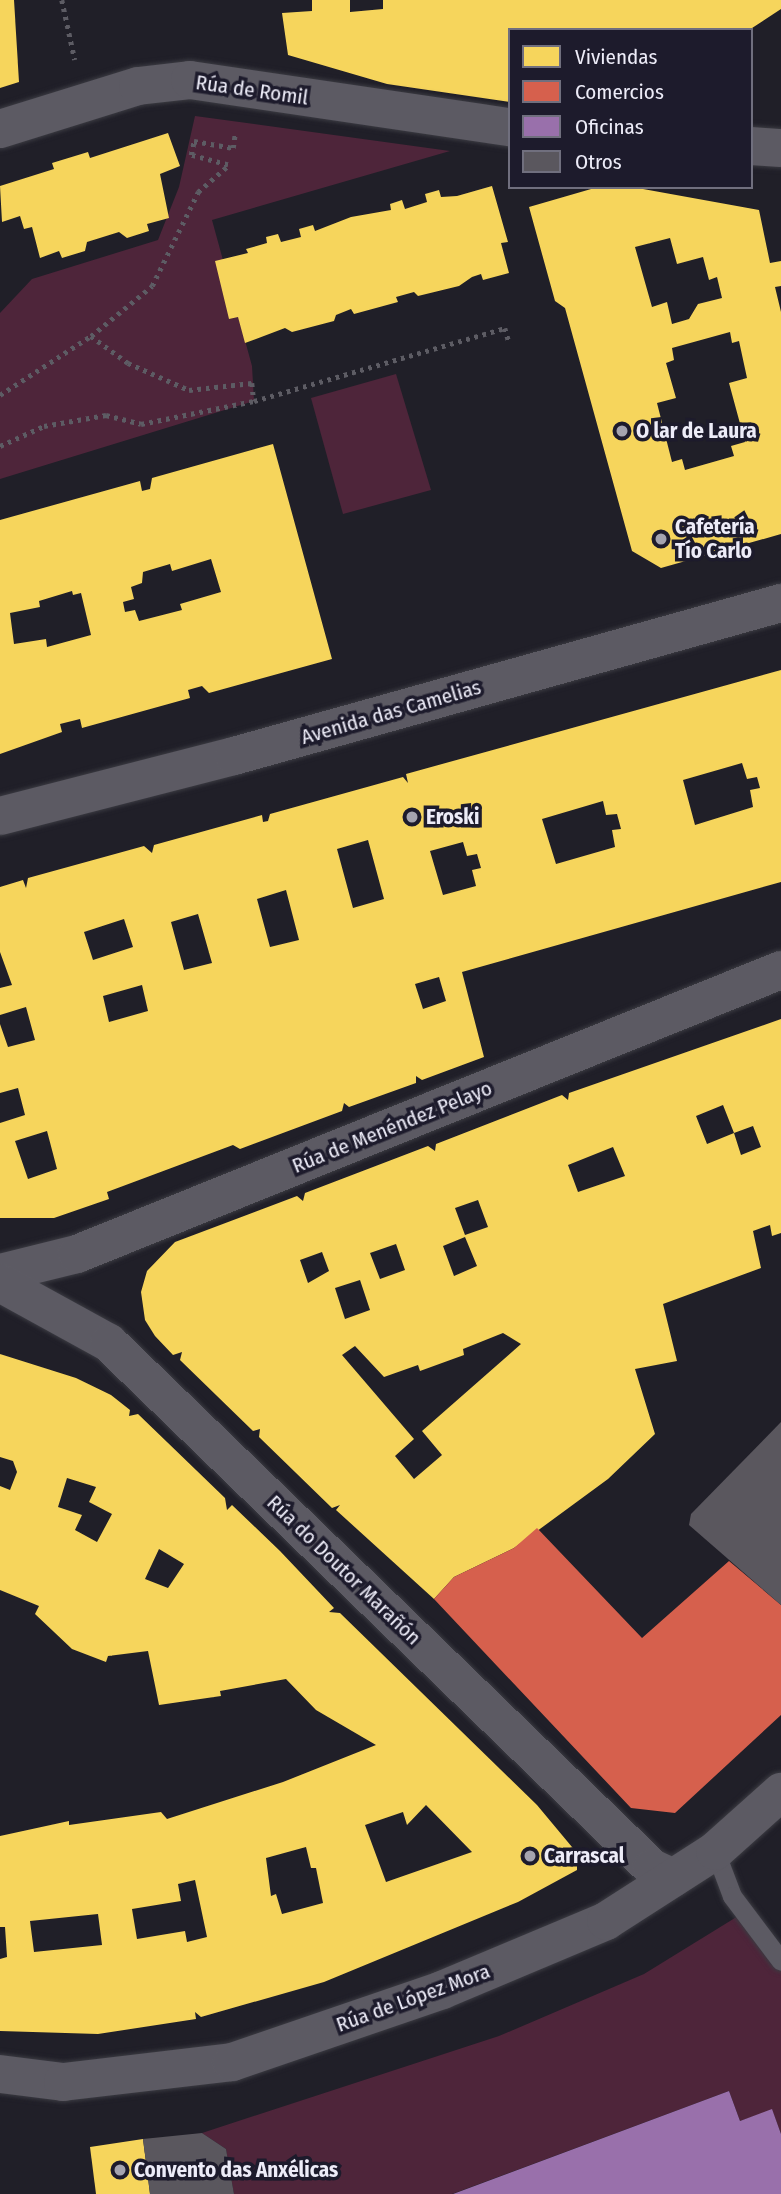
<!DOCTYPE html>
<html>
<head>
<meta charset="utf-8">
<style>
	body { margin:0 }
	#map { position:relative; width:781px; height:2194px; overflow:hidden; background:#201f28; font-family:"Fira Sans Condensed",sans-serif }
	div>[style] { position:absolute }
	.green>* { inset:0; background:#4e253a }
	.homes>* { inset:0; background:#f6d55c }
	.shops>* { inset:0; background:#d6604d }
	.offices>* { inset:0; background:#9970ab }
	.building>* { inset:0; background:#5a575e }
	.path>* { height:4.5px; margin-top:-2.25px; transform-origin:0; background:repeating-linear-gradient(90deg,#5d5c64 0 3.5px,transparent 0 8.5px) }
	.roads { filter:drop-shadow(0 0 2px #3b3b42) drop-shadow(0 0 2px #3b3b42) }
	.lane>* { height:19px; margin:-9.5px; padding:0 9.5px; transform-origin:9.5px; border-radius:9.5px; background:#5c5a63 }
	.street>* { height:38px; margin:-19px; padding:0 19px; transform-origin:19px; border-radius:19px; background:#5c5a63 }
	.secondary>* { height:38px; margin:-19px; padding:0 19px; transform-origin:19px; border-radius:19px; background:#5c5a63 }
	.dots>* { width:19px; height:19px; translate:-50% -50%; box-sizing:border-box; border:4px solid #1d1b2c; border-radius:50% }
	span { translate:-50% -50%; white-space:nowrap; text-align:center; line-height:1.15; -webkit-text-stroke:7px #1d1b2c; paint-order:stroke }
	.street-label { font-size:21px; color:#edecf8 }
	.poi-label { font-size:21px; color:#edecf8; font-weight:700 }
	.left { translate:0 -50%; text-align:left }
	.legend { position:absolute; left:508px; top:28px; width:245px; height:161px; box-sizing:border-box; background:#1d1b2c; border:2px solid #706f7e; margin:0; padding:9px 12px; list-style:none; font-size:21px; color:#edecf8 }
	.legend li { display:flex; align-items:center; gap:14px; height:35px }
	.legend b { width:35px; border:2px solid #706f7e }
</style>
</head>
<body>
<div id="map">
	<div class="green">
		<div style="clip-path:polygon(195px 116px,450px 151px,212px 220px,252px 366px,254px 401px,0 479px,0 313px,32px 279px,158px 240px,179px 187px)"></div>
		<div style="clip-path:polygon(396px 374px,431px 490px,343px 514px,311px 398px)"></div>
		<div style="clip-path:polygon(743px 1913px,781px 1961px,781px 2134px,772px 2110px,740px 2121px,729px 2091px,452px 2194px,234px 2194px,226px 2149px,202px 2133px,499px 2036px,644px 1974px)"></div>
	</div>
	<div class="homes">
		<div style="clip-path:polygon(0 0,14px 0,19px 82px,0 88px)"></div>
		<div style="clip-path:polygon(312px 0,350px 0,350px 12px,383px 9px,383px 0,781px 0,781px 9px,749px 30px,510px 30px,510px 102px,387px 84px,288px 55px,282px 13px,312px 11px)"></div>
		<div style="clip-path:polygon(168px 133px,180px 166px,160px 174px,169px 218px,147px 224px,149px 231px,127px 238px,119px 232px,87px 242px,85px 251px,62px 258px,59px 251px,40px 258px,32px 227px,24px 229px,20px 216px,2px 222px,0 186px,54px 169px,52px 163px,88px 152px,90px 158px)"></div>
		<div style="clip-path:polygon(492px 186px,508px 242px,501px 243px,509px 273px,483px 280px,481px 274px,472px 277px,459px 286px,418px 296px,414px 292px,396px 297px,398px 302px,354px 314px,351px 309px,336px 315px,334px 321px,292px 332px,285px 328px,245px 343px,238px 317px,229px 319px,215px 261px,248px 253px,246px 249px,267px 243px,266px 237px,278px 234px,281px 242px,301px 237px,299px 229px,313px 225px,315px 231px,351px 217px,391px 210px,390px 204px,402px 200px,405px 209px,427px 202px,425px 194px,439px 190px,441px 197px,457px 196px)"></div>
		<div style="clip-path:polygon(evenodd,598px 187px,632px 187px,759px 210px,770px 263px,781px 261px,781px 286px,775px 287px,781px 312px,781px 534px,661px 568px,632px 551px,565px 308px,555px 301px,529px 207px,598px 187px,670px 238px,677px 264px,703px 257px,709px 280px,717px 277px,722px 298px,698px 304px,689px 319px,672px 324px,667px 302px,652px 307px,635px 247px,670px 238px,598px 187px,730px 332px,732px 343px,739px 341px,747px 378px,729px 383px,745px 442px,731px 446px,734px 456px,685px 470px,682px 459px,672px 462px,657px 403px,676px 398px,666px 363px,674px 360px,672px 348px,730px 332px)"></div>
		<div style="clip-path:polygon(evenodd,273px 444px,332px 659px,209px 693px,202px 686px,188px 690px,190px 698px,82px 728px,80px 719px,60px 724px,62px 732px,0 754px,0 520px,140px 481px,142px 491px,150px 489px,152px 478px,273px 444px,211px 559px,221px 592px,180px 604px,182px 610px,143px 620px,139px 621px,135px 610px,125px 612px,123px 602px,134px 599px,131px 587px,142px 583px,143px 572px,170px 564px,172px 571px,211px 559px,273px 444px,72px 591px,73px 595px,81px 593px,91px 635px,47px 647px,46px 639px,14px 644px,10px 613px,40px 607px,39px 601px,72px 591px)"></div>
		<div style="clip-path:polygon(evenodd,781px 670px,781px 882px,462px 972px,484px 1057px,422px 1080px,416px 1076px,416px 1083px,349px 1107px,344px 1103px,342px 1111px,240px 1149px,233px 1145px,107px 1192px,109px 1199px,54px 1218px,0 1218px,0 1123px,25px 1115px,18px 1088px,0 1093px,0 1024px,8px 1047px,35px 1040px,26px 1007px,0 1015px,0 988px,12px 985px,0 952px,0 887px,23px 880px,26px 888px,28px 878px,144px 846px,152px 853px,154px 845px,262px 815px,263px 822px,268px 821px,270px 814px,403px 777px,408px 783px,406px 774px,781px 670px,742px 763px,747px 779px,757px 777px,760px 788px,750px 790px,753px 807px,695px 825px,683px 780px,742px 763px,781px 670px,603px 801px,606px 815px,617px 814px,621px 829px,612px 830px,615px 847px,556px 864px,542px 819px,603px 801px,781px 670px,368px 840px,384px 899px,353px 908px,337px 849px,368px 840px,781px 670px,463px 842px,467px 856px,477px 854px,481px 868px,472px 870px,476px 886px,443px 895px,430px 851px,463px 842px,781px 670px,286px 890px,299px 940px,270px 947px,257px 899px,286px 890px,781px 670px,198px 914px,212px 963px,184px 970px,171px 922px,198px 914px,781px 670px,124px 919px,133px 947px,93px 960px,84px 932px,124px 919px,781px 670px,439px 977px,446px 1001px,423px 1009px,415px 984px,439px 977px,781px 670px,142px 985px,148px 1011px,109px 1022px,103px 996px,142px 985px,781px 670px,47px 1131px,57px 1169px,28px 1179px,15px 1141px,47px 1131px)"></div>
		<div style="clip-path:polygon(evenodd,781px 1019px,781px 1233px,772px 1236px,770px 1225px,753px 1231px,761px 1268px,663px 1304px,677px 1361px,635px 1369px,655px 1434px,608px 1479px,514px 1548px,454px 1577px,434px 1599px,336px 1510px,340px 1505px,332px 1508px,259px 1437px,260px 1429px,253px 1431px,180px 1360px,182px 1352px,173px 1355px,155px 1336px,145px 1320px,141px 1292px,147px 1271px,175px 1242px,297px 1196px,303px 1201px,305px 1193px,428px 1146px,435px 1151px,436px 1144px,562px 1095px,568px 1100px,569px 1093px,781px 1019px,723px 1105px,734px 1133px,753px 1126px,761px 1147px,741px 1155px,734px 1133px,707px 1144px,696px 1116px,723px 1105px,781px 1019px,613px 1147px,625px 1176px,578px 1192px,568px 1165px,613px 1147px,781px 1019px,478px 1200px,488px 1227px,465px 1235px,455px 1208px,478px 1200px,781px 1019px,465px 1237px,477px 1266px,454px 1276px,443px 1246px,465px 1237px,781px 1019px,396px 1244px,405px 1270px,380px 1279px,370px 1253px,396px 1244px,781px 1019px,322px 1252px,329px 1271px,308px 1283px,300px 1260px,322px 1252px,781px 1019px,360px 1280px,370px 1310px,345px 1319px,335px 1288px,360px 1280px,781px 1019px,503px 1333px,521px 1344px,422px 1431px,442px 1455px,414px 1479px,395px 1456px,414px 1439px,342px 1355px,355px 1346px,384px 1377px,418px 1365px,420px 1371px,464px 1355px,463px 1349px,503px 1333px)"></div>
		<div style="clip-path:polygon(evenodd,0 1354px,76px 1378px,111px 1395px,130px 1410px,129px 1416px,138px 1414px,225px 1498px,227px 1510px,232px 1505px,280px 1551px,334px 1608px,329px 1612px,340px 1613px,537px 1805px,577px 1853px,577px 1870px,518px 1902px,324px 1982px,201px 2017px,195px 2012px,196px 2019px,98px 2034px,0 2031px,0 1959px,7px 1957px,5px 1927px,0 1927px,0 1836px,69px 1821px,69px 1825px,161px 1812px,167px 1819px,283px 1782px,376px 1745px,316px 1710px,286px 1679px,220px 1691px,221px 1696px,159px 1705px,148px 1651px,108px 1656px,106px 1662px,72px 1649px,35px 1614px,39px 1606px,0 1590px,0 1486px,10px 1490px,17px 1472px,13px 1461px,0 1457px,0 1354px,67px 1478px,96px 1487px,89px 1502px,112px 1514px,97px 1542px,75px 1530px,82px 1515px,58px 1507px,67px 1478px,0 1354px,159px 1549px,184px 1564px,168px 1588px,145px 1579px,159px 1549px,0 1354px,426px 1805px,472px 1852px,386px 1882px,365px 1825px,403px 1812px,407px 1825px,426px 1805px,0 1354px,306px 1847px,311px 1868px,316px 1868px,323px 1903px,282px 1914px,276px 1894px,271px 1896px,266px 1858px,306px 1847px,0 1354px,195px 1880px,207px 1937px,187px 1942px,185px 1931px,137px 1939px,132px 1909px,181px 1901px,178px 1884px,195px 1880px,0 1354px,98px 1914px,102px 1945px,34px 1952px,30px 1921px,98px 1914px)"></div>
		<div style="clip-path:polygon(143px 2139px,150px 2194px,96px 2194px,90px 2147px)"></div>
	</div>
	<div class="shops">
		<div style="clip-path:polygon(537px 1528px,642px 1638px,729px 1561px,781px 1605px,781px 1715px,675px 1813px,631px 1808px,434px 1599px,454px 1577px,514px 1548px)"></div>
	</div>
	<div class="offices">
		<div style="clip-path:polygon(729px 2091px,740px 2121px,772px 2109px,781px 2134px,781px 2194px,453px 2194px)"></div>
	</div>
	<div class="building">
		<div style="clip-path:polygon(781px 1422px,781px 1605px,689px 1525px,691px 1514px)"></div>
		<div style="clip-path:polygon(202px 2133px,226px 2149px,234px 2194px,150px 2194px,143px 2139px)"></div>
	</div>
	<div class="path">
		<div style="left:62px;top:0;width:61px;rotate:77.8deg"></div>
		<div style="left:228px;top:165px;width:38px;rotate:-165deg"></div>
		<div style="left:191px;top:155px;width:14px;rotate:-78deg"></div>
		<div style="left:194px;top:141px;width:40px;rotate:10deg"></div>
		<div style="left:233px;top:148px;width:15px;rotate:-82deg"></div>
		<div style="left:91px;top:336px;width:46px;rotate:36.1deg"></div>
		<div style="left:128px;top:363px;width:67px;rotate:23.9deg"></div>
		<div style="left:189px;top:390px;width:63px;rotate:-6.3deg"></div>
		<div style="left:252px;top:383px;width:18px;rotate:84deg"></div>
		<div style="left:254px;top:401px;width:261px;rotate:-16.2deg"></div>
		<div style="left:505px;top:328px;width:15px;rotate:74deg"></div>
		<div style="left:0;top:395px;width:108px;rotate:-33deg"></div>
		<div style="left:91px;top:336px;width:79px;rotate:-39.3deg"></div>
		<div style="left:152px;top:286px;width:105px;rotate:-63.9deg"></div>
		<div style="left:198px;top:192px;width:41px;rotate:-41.1deg"></div>
		<div style="left:0;top:446px;width:48px;rotate:-24.4deg"></div>
		<div style="left:44px;top:426px;width:63px;rotate:-10.1deg"></div>
		<div style="left:106px;top:415px;width:36px;rotate:14deg"></div>
		<div style="left:141px;top:424px;width:115px;rotate:-11.5deg"></div>
	</div>
	<div class="roads">
		<div class="lane">
			<div style="left:715px;top:1851px;width:48px;rotate:69.3deg"></div>
			<div style="left:732px;top:1896px;width:81px;rotate:53deg"></div>
		</div>
		<div class="street">
			<div style="left:0;top:129px;width:145px;rotate:-17.3deg"></div>
			<div style="left:138px;top:86px;width:52px;rotate:-6.6deg"></div>
			<div style="left:190px;top:80px;width:323px;rotate:8.4deg"></div>
			<div style="left:751px;top:146px;width:30px;rotate:4deg"></div>
			<div style="left:0;top:1273px;width:79px;rotate:-13.9deg"></div>
			<div style="left:77px;top:1254px;width:759px;rotate:-21.97deg"></div>
			<div style="left:0;top:1283px;width:124px;rotate:28.8deg"></div>
			<div style="left:109px;top:1343px;width:755px;rotate:44.03deg"></div>
			<div style="left:652px;top:1868px;width:23px;rotate:25deg"></div>
		</div>
		<div class="secondary">
			<div style="left:0;top:816px;width:242px;rotate:-14.4deg"></div>
			<div style="left:234px;top:756px;width:568px;rotate:-15.63deg"></div>
			<div style="left:0;top:2074px;width:64px;rotate:7.2deg"></div>
			<div style="left:63px;top:2082px;width:170px;rotate:-6.7deg"></div>
			<div style="left:232px;top:2062px;width:222px;rotate:-18.9deg"></div>
			<div style="left:442px;top:1990px;width:178px;rotate:-22.8deg"></div>
			<div style="left:606px;top:1921px;width:130px;rotate:-32.7deg"></div>
			<div style="left:715px;top:1851px;width:89px;rotate:-41.8deg"></div>
		</div>
	</div>
	<div class="dots">
		<div style="left:622px;top:431px;background:#a5a4af"></div>
		<div style="left:661px;top:539px;background:#a5a4af"></div>
		<div style="left:412px;top:817px;background:#a5a4af"></div>
		<div style="left:530px;top:1856px;background:#a5a4af"></div>
		<div style="left:120px;top:2170px;background:#a5a4af"></div>
	</div>
	<div class="street-label">
		<span style="left:252px;top:90px;rotate:8deg">Rúa de Romil</span>
		<span style="left:391px;top:712px;rotate:-16deg">Avenida das Camelias</span>
		<span style="left:392px;top:1127px;rotate:-22deg">Rúa de Menéndez Pelayo</span>
		<span style="left:344px;top:1570px;rotate:44deg">Rúa do Doutor Marañón</span>
		<span style="left:413px;top:1998px;rotate:-20deg">Rúa de López Mora</span>
	</div>
	<div class="poi-label">
		<span class="left" style="left:636px;top:431px">O lar de Laura</span>
		<span class="left" style="left:675px;top:539px">Cafetería<br>Tío Carlo</span>
		<span class="left" style="left:426px;top:817px">Eroski</span>
		<span class="left" style="left:544px;top:1856px">Carrascal</span>
		<span class="left" style="left:134px;top:2170px">Convento das Anxélicas</span>
	</div>
	<ul class="legend">
	<li><b style="height:19px;background:#f6d55c"></b>Viviendas</li>
	<li><b style="height:19px;background:#d6604d"></b>Comercios</li>
	<li><b style="height:19px;background:#9970ab"></b>Oficinas</li>
	<li><b style="height:19px;background:#5a575e"></b>Otros</li>
	</ul>
</div>
</body>
</html>
